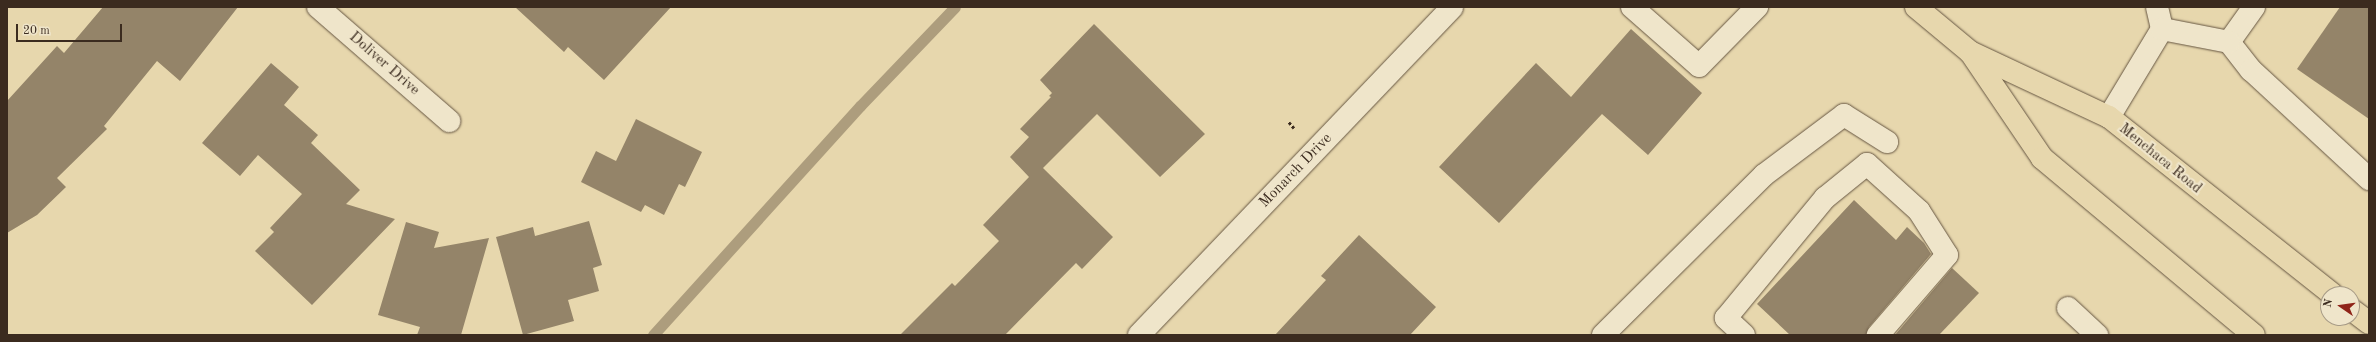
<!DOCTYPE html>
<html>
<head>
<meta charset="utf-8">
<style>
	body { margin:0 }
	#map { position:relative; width:2376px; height:342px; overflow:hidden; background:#e7d7ad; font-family:"Old Standard TT",serif }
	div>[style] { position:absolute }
	.stream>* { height:11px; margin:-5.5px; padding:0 5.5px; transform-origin:5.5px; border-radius:5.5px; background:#ad9d7d }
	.building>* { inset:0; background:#948469 }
	.path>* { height:2.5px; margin-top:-1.25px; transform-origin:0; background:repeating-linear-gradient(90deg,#3b2b1f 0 3px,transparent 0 5px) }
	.roads { filter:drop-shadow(0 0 1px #665642) drop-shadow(0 0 1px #665642) }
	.minor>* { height:22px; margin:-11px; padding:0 11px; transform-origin:11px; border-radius:11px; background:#efe5ca }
	.major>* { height:22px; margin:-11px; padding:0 11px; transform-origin:11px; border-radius:11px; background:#e7d7ad }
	span { translate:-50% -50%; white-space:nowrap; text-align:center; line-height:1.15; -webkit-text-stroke:4px #efe5ca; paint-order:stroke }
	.street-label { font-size:15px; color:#3b2b1f }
	.frame { position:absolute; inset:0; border:8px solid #3b2b1f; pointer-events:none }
	.north { position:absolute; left:2320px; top:286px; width:40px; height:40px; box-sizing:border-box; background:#efe5ca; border:1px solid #a79b86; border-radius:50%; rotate:283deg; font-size:11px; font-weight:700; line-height:16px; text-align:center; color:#3b2b1f }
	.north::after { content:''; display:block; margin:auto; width:14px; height:18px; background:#8f2418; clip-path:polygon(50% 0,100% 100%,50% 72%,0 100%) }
	.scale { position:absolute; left:16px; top:24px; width:106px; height:18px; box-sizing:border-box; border:2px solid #3b2b1f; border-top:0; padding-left:5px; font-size:12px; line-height:14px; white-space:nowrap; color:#3b2b1f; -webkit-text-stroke:3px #efe5ca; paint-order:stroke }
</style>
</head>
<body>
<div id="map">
	<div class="stream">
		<div style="left:653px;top:335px;width:309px;rotate:-47.9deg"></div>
		<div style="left:860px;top:106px;width:137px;rotate:-46.2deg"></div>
	</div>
	<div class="building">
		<div style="clip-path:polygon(103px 7px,238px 7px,180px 81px,157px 61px,104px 126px,107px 129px,57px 178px,66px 187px,37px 215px,7px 233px,7px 101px,57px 46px,64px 53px)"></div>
		<div style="clip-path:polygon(515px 7px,671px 7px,604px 80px,568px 47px,564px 52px)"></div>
		<div style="clip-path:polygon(2340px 7px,2369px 7px,2369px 119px,2297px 69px)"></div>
		<div style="clip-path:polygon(1094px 24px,1205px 134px,1160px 177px,1097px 114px,1043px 168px,1113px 237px,1082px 269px,1076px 263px,1005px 335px,900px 335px,952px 283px,955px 286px,999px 241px,983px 225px,1029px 177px,1010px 157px,1029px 137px,1020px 129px,1051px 97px,1049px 96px,1052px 93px,1040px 80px)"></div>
		<div style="clip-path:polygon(1631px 29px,1702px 93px,1648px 155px,1602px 114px,1499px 223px,1439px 167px,1536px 63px,1571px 97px)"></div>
		<div style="clip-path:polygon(271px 63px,299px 87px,284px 105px,318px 135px,311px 143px,360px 190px,346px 204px,395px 219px,312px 305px,255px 251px,274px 232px,270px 228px,302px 194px,258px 155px,240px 176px,202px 143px)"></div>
		<div style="clip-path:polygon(636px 119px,702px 152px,685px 187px,679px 184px,664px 215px,645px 205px,641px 212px,581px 182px,596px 151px,616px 161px)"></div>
		<div style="clip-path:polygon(1854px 200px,1896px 240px,1907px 227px,1924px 243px,1931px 254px,1869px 327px,1866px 335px,1790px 335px,1757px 304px)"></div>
		<div style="clip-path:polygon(589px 221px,602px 265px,593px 268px,599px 291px,568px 300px,574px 321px,523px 335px,496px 237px,533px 227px,535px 236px)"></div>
		<div style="clip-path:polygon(406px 222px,439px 232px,434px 248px,489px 238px,461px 335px,417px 335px,420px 327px,378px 315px)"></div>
		<div style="clip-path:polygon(1359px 235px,1436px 307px,1410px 335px,1275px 335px,1326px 280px,1321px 276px)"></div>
		<div style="clip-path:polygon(1952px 268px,1979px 293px,1939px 335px,1895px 335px)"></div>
	</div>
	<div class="path">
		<div style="left:1289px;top:122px;width:8px;rotate:50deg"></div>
	</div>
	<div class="roads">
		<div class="minor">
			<div style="left:318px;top:7px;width:174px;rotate:41deg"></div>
			<div style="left:1632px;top:7px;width:89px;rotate:41.4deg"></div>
			<div style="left:1699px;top:66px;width:83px;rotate:-45.5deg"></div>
			<div style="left:2157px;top:7px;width:23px;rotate:77deg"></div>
			<div style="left:2254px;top:7px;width:43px;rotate:125.5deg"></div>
			<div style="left:2229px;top:42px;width:36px;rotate:52deg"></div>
			<div style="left:2251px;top:70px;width:161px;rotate:42.7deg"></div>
			<div style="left:2109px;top:117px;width:103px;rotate:-58.9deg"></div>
			<div style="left:2162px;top:29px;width:68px;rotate:11deg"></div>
			<div style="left:2068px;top:308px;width:40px;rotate:43deg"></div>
			<div style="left:1139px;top:335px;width:453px;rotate:-46.3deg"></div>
			<div style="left:1603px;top:335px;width:227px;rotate:-44.8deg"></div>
			<div style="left:1764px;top:175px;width:100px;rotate:-36.9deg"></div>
			<div style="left:1844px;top:115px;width:51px;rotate:32.1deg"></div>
			<div style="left:1744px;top:335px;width:25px;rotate:-137deg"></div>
			<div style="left:1726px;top:318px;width:156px;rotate:-50.5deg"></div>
			<div style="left:1825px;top:198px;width:54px;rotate:-39deg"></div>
			<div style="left:1867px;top:164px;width:70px;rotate:42.1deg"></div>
			<div style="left:1919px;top:211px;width:52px;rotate:57.5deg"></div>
			<div style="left:1947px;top:255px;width:106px;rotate:130.8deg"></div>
		</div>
		<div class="major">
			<div style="left:1916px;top:7px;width:70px;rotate:39.8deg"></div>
			<div style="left:1970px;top:52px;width:153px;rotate:25.1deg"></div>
			<div style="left:2109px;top:117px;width:285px;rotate:38.4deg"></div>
			<div style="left:1971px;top:53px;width:127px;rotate:55.9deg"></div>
			<div style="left:2042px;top:158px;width:276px;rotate:39.9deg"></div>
			<div style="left:2352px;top:310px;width:21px;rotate:37deg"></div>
		</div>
	</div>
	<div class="street-label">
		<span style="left:384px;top:64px;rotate:41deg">Doliver Drive</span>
		<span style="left:2160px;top:159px;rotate:39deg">Menchaca Road</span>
		<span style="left:1296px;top:171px;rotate:-46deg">Monarch Drive</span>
	</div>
	<div class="frame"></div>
	<div class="north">N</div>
	<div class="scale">20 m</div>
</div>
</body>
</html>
